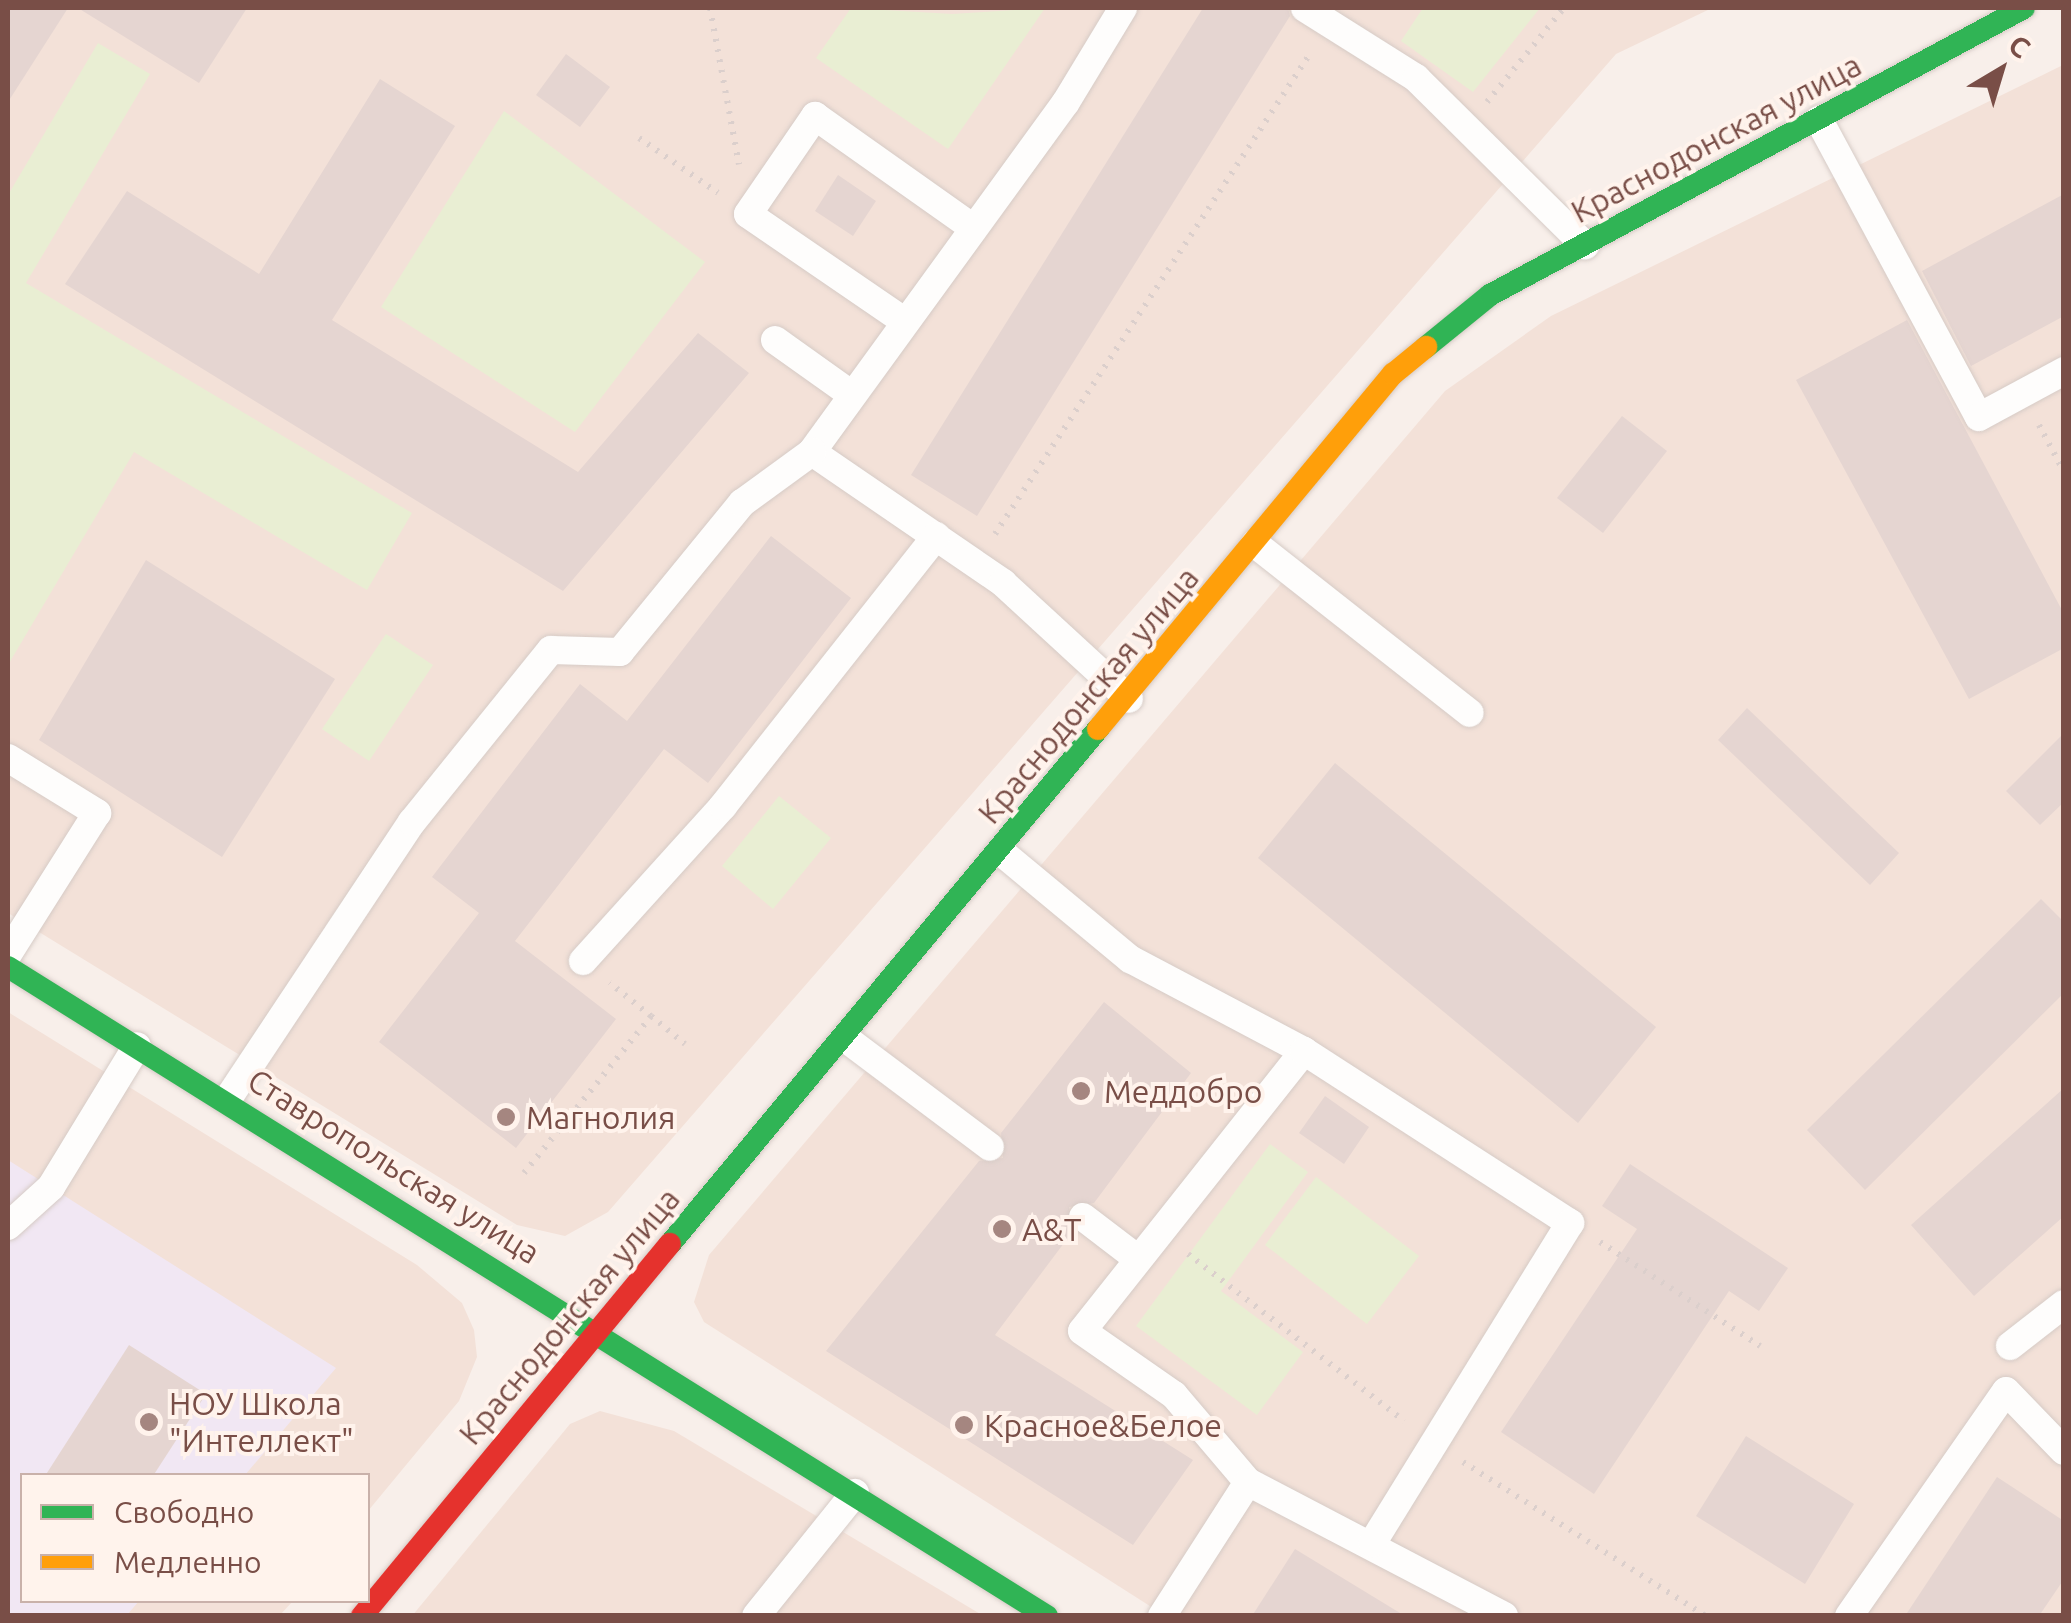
<!DOCTYPE html>
<html>
<head>
<meta charset="utf-8">
<style>
	body { margin:0 }
	#map { position:relative; width:2071px; height:1623px; overflow:hidden; background:#f8efea; font-family:Ubuntu,sans-serif }
	div>[style] { position:absolute }
	.residential>* { inset:0; background:#f3e1d8 }
	.education>* { inset:0; background:#f1e7f3 }
	.green>* { inset:0; background:#e9eed3 }
	.building>* { inset:0; background:#e5d5d1 }
	.path>* { height:6px; margin-top:-3px; transform-origin:0; background:repeating-linear-gradient(90deg,#dbcfcc 0 2.5px,transparent 0 10.5px) }
	.roads { filter:drop-shadow(0 0 2px #d6cbc6) drop-shadow(0 0 2px #d6cbc6) }
	.lane>* { height:28px; margin:-14px; padding:0 14px; transform-origin:14px; border-radius:14px; background:#fefdfc }
	.fast>* { height:22px; margin:-11px; padding:0 11px; transform-origin:11px; border-radius:11px; background:#30b455 }
	.slow>* { height:22px; margin:-11px; padding:0 11px; transform-origin:11px; border-radius:11px; background:#ff9f0a }
	.jam>* { height:22px; margin:-11px; padding:0 11px; transform-origin:11px; border-radius:11px; background:#e5322d }
	.dots>* { width:28px; height:28px; translate:-50% -50%; box-sizing:border-box; border:5px solid #fff3ec; border-radius:50% }
	span { translate:-50% -50%; white-space:nowrap; text-align:center; line-height:1.15; -webkit-text-stroke:8px #fff3ec; paint-order:stroke }
	.street-label { font-size:32px; color:#794e47 }
	.poi-label { font-size:32px; color:#794e47 }
	.left { translate:0 -50%; text-align:left }
	.frame { position:absolute; inset:0; border:10px solid #794e47; pointer-events:none }
	.legend { position:absolute; left:20px; top:1473px; width:350px; height:130px; box-sizing:border-box; background:#fff3ec; border:2px solid #c9b1aa; margin:0; padding:12px 18px; list-style:none; font-size:30px; color:#794e47 }
	.legend li { display:flex; align-items:center; gap:20px; height:50px }
	.legend b { width:50px; border:2px solid #c9b1aa }
	.north { position:absolute; left:1951px; top:20px; width:100px; height:100px; -webkit-text-stroke:8px #fff3ec; paint-order:stroke; rotate:38deg; font-size:28px; font-weight:700; line-height:40px; text-align:center; color:#794e47 }
	.north::after { content:''; display:block; margin:auto; width:35px; height:45px; background:#794e47; clip-path:polygon(50% 0,100% 100%,50% 72%,0 100%) }
</style>
</head>
<body>
<div id="map">
	<div class="residential">
		<div style="clip-path:polygon(8px 8px,1712px 8px,1616px 54px,608px 1212px,565px 1236px,517px 1225px,8px 913px)"></div>
		<div style="clip-path:polygon(2063px 65px,2063px 1615px,1164px 1615px,704px 1322px,694px 1302px,709px 1255px,1445px 391px,1551px 316px)"></div>
		<div style="clip-path:polygon(8px 1012px,417px 1265px,462px 1303px,474px 1330px,477px 1357px,459px 1401px,368px 1511px,368px 1476px,22px 1476px,22px 1600px,293px 1601px,280px 1615px,8px 1615px)"></div>
		<div style="clip-path:polygon(600px 1411px,674px 1431px,982px 1615px,412px 1616px,570px 1424px)"></div>
	</div>
	<div class="education">
		<div style="clip-path:polygon(8px 1160px,336px 1368px,245px 1475px,22px 1476px,22px 1600px,139px 1601px,127px 1615px,8px 1615px)"></div>
	</div>
	<div class="green">
		<div style="clip-path:polygon(851px 8px,952px 14px,1045px 8px,948px 149px,816px 58px)"></div>
		<div style="clip-path:polygon(1423px 8px,1540px 8px,1473px 92px,1401px 41px)"></div>
		<div style="clip-path:polygon(98px 43px,150px 74px,26px 283px,412px 513px,367px 590px,134px 452px,8px 665px,8px 195px)"></div>
		<div style="clip-path:polygon(504px 111px,705px 262px,575px 432px,381px 307px)"></div>
		<div style="clip-path:polygon(386px 634px,433px 665px,369px 761px,322px 729px)"></div>
		<div style="clip-path:polygon(779px 796px,831px 838px,773px 909px,722px 866px)"></div>
		<div style="clip-path:polygon(1270px 1144px,1308px 1172px,1221px 1291px,1303px 1352px,1257px 1415px,1136px 1326px)"></div>
		<div style="clip-path:polygon(1316px 1177px,1419px 1256px,1367px 1324px,1265px 1245px)"></div>
	</div>
	<div class="building">
		<div style="clip-path:polygon(8px 8px,68px 8px,8px 102px)"></div>
		<div style="clip-path:polygon(78px 8px,247px 8px,199px 83px)"></div>
		<div style="clip-path:polygon(1203px 8px,1288px 8px,1290px 16px,977px 516px,911px 475px)"></div>
		<div style="clip-path:polygon(566px 54px,610px 87px,580px 127px,536px 95px)"></div>
		<div style="clip-path:polygon(380px 79px,455px 126px,332px 320px,578px 472px,698px 333px,749px 373px,563px 591px,65px 284px,127px 191px,259px 274px)"></div>
		<div style="clip-path:polygon(838px 175px,876px 201px,853px 236px,815px 211px)"></div>
		<div style="clip-path:polygon(2064px 194px,2064px 316px,1971px 366px,1922px 271px)"></div>
		<div style="clip-path:polygon(1907px 320px,2064px 614px,2064px 648px,1969px 699px,1796px 380px)"></div>
		<div style="clip-path:polygon(1622px 416px,1667px 451px,1603px 533px,1557px 498px)"></div>
		<div style="clip-path:polygon(771px 536px,851px 598px,708px 783px,664px 749px,515px 941px,616px 1019px,516px 1148px,379px 1042px,479px 913px,432px 877px,580px 684px,627px 721px)"></div>
		<div style="clip-path:polygon(146px 560px,335px 679px,222px 857px,39px 740px)"></div>
		<div style="clip-path:polygon(1747px 708px,1899px 853px,1870px 885px,1718px 740px)"></div>
		<div style="clip-path:polygon(2064px 733px,2064px 802px,2040px 825px,2006px 791px)"></div>
		<div style="clip-path:polygon(1335px 763px,1656px 1027px,1578px 1123px,1258px 858px)"></div>
		<div style="clip-path:polygon(2041px 899px,2064px 922px,2064px 993px,1865px 1190px,1807px 1130px)"></div>
		<div style="clip-path:polygon(1104px 1002px,1191px 1073px,1094px 1203px,1069px 1207px,1073px 1231px,995px 1335px,1193px 1460px,1133px 1545px,826px 1351px,979px 1161px,1003px 1158px,1001px 1133px)"></div>
		<div style="clip-path:polygon(2064px 1088px,2064px 1216px,1974px 1296px,1911px 1225px)"></div>
		<div style="clip-path:polygon(1325px 1096px,1369px 1127px,1344px 1164px,1299px 1133px)"></div>
		<div style="clip-path:polygon(1630px 1164px,1788px 1268px,1759px 1311px,1729px 1291px,1594px 1494px,1501px 1432px,1637px 1229px,1602px 1206px)"></div>
		<div style="clip-path:polygon(129px 1345px,206px 1394px,153px 1476px,45px 1476px)"></div>
		<div style="clip-path:polygon(1746px 1436px,1854px 1504px,1805px 1584px,1696px 1516px)"></div>
		<div style="clip-path:polygon(1997px 1477px,2064px 1521px,2064px 1579px,2039px 1616px,1905px 1616px)"></div>
		<div style="clip-path:polygon(1295px 1549px,1405px 1616px,1252px 1616px)"></div>
	</div>
	<div class="path">
		<div style="left:710px;top:8px;width:159px;rotate:79.5deg"></div>
		<div style="left:1487px;top:102px;width:122px;rotate:-50.7deg"></div>
		<div style="left:639px;top:138px;width:96px;rotate:34.8deg"></div>
		<div style="left:2039px;top:425px;width:53px;rotate:62deg"></div>
		<div style="left:995px;top:534px;width:573px;rotate:-56.75deg"></div>
		<div style="left:651px;top:1016px;width:44px;rotate:39.5deg"></div>
		<div style="left:524px;top:1173px;width:202px;rotate:-51deg"></div>
		<div style="left:651px;top:1016px;width:53px;rotate:-141.2deg"></div>
		<div style="left:1600px;top:1242px;width:191px;rotate:33deg"></div>
		<div style="left:1188px;top:1254px;width:273px;rotate:37.7deg"></div>
		<div style="left:1463px;top:1462px;width:288px;rotate:32.4deg"></div>
	</div>
	<div class="roads">
		<div class="lane">
			<div style="left:1123px;top:8px;width:110px;rotate:121.2deg"></div>
			<div style="left:1066px;top:102px;width:432px;rotate:126deg"></div>
			<div style="left:812px;top:452px;width:232px;rotate:34.4deg"></div>
			<div style="left:1003px;top:583px;width:171px;rotate:42.6deg"></div>
			<div style="left:1305px;top:8px;width:131px;rotate:32.2deg"></div>
			<div style="left:1416px;top:78px;width:238px;rotate:44.7deg"></div>
			<div style="left:1819px;top:120px;width:337px;rotate:61.7deg"></div>
			<div style="left:1979px;top:417px;width:97px;rotate:-28.4deg"></div>
			<div style="left:904px;top:321px;width:189px;rotate:-145.6deg"></div>
			<div style="left:748px;top:214px;width:119px;rotate:-55.6deg"></div>
			<div style="left:815px;top:116px;width:192px;rotate:35.3deg"></div>
			<div style="left:775px;top:340px;width:95px;rotate:35.5deg"></div>
			<div style="left:1255px;top:544px;width:273px;rotate:38.2deg"></div>
			<div style="left:8px;top:758px;width:105px;rotate:31.7deg"></div>
			<div style="left:97px;top:813px;width:167px;rotate:122.3deg"></div>
			<div style="left:1001px;top:852px;width:168px;rotate:39.7deg"></div>
			<div style="left:1130px;top:959px;width:197px;rotate:27.9deg"></div>
			<div style="left:1304px;top:1051px;width:357px;rotate:128.4deg"></div>
			<div style="left:1082px;top:1331px;width:112px;rotate:34.8deg"></div>
			<div style="left:1174px;top:1395px;width:114px;rotate:49.6deg"></div>
			<div style="left:1248px;top:1482px;width:289px;rotate:27.6deg"></div>
			<div style="left:583px;top:961px;width:209px;rotate:-47.9deg"></div>
			<div style="left:723px;top:806px;width:344px;rotate:-51.7deg"></div>
			<div style="left:845px;top:1038px;width:181px;rotate:36.9deg"></div>
			<div style="left:1304px;top:1051px;width:317px;rotate:32.9deg"></div>
			<div style="left:1570px;top:1223px;width:376px;rotate:121.7deg"></div>
			<div style="left:227px;top:1100px;width:334px;rotate:-56.4deg"></div>
			<div style="left:412px;top:822px;width:221px;rotate:-51.1deg"></div>
			<div style="left:551px;top:650px;width:69px;rotate:1.7deg"></div>
			<div style="left:620px;top:652px;width:193px;rotate:-50.7deg"></div>
			<div style="left:742px;top:503px;width:87px;rotate:-36.1deg"></div>
			<div style="left:1083px;top:1217px;width:69px;rotate:37.4deg"></div>
			<div style="left:8px;top:1226px;width:58px;rotate:-42.2deg"></div>
			<div style="left:51px;top:1187px;width:165px;rotate:-58.6deg"></div>
			<div style="left:2010px;top:1346px;width:68px;rotate:-37.9deg"></div>
			<div style="left:756px;top:1616px;width:158px;rotate:-51.2deg"></div>
			<div style="left:1162px;top:1616px;width:159px;rotate:-57.3deg"></div>
			<div style="left:1849px;top:1616px;width:274px;rotate:-55.1deg"></div>
			<div style="left:2006px;top:1391px;width:83px;rotate:46deg"></div>
		</div>
		<div class="fast">
			<div style="left:1426px;top:347px;width:82px;rotate:-39.1deg"></div>
			<div style="left:1490px;top:295px;width:606px;rotate:-28.26deg"></div>
			<div style="left:8px;top:967px;width:1225px;rotate:31.99deg"></div>
			<div style="left:670px;top:1244px;width:670px;rotate:-50.27deg"></div>
		</div>
		<div class="slow">
			<div style="left:1098px;top:729px;width:462px;rotate:-50.3deg"></div>
			<div style="left:1393px;top:374px;width:43px;rotate:-39.3deg"></div>
		</div>
		<div class="jam">
			<div style="left:362px;top:1616px;width:483px;rotate:-50.4deg"></div>
		</div>
	</div>
	<div class="dots">
		<div style="left:1081px;top:1091px;background:#a58680"></div>
		<div style="left:506px;top:1117px;background:#a58680"></div>
		<div style="left:1002px;top:1229px;background:#a58680"></div>
		<div style="left:149px;top:1422px;background:#a58680"></div>
		<div style="left:964px;top:1425px;background:#a58680"></div>
	</div>
	<div class="street-label">
		<span style="left:1716px;top:138px;rotate:-28deg">Краснодонская улица</span>
		<span style="left:1088px;top:695px;rotate:-50deg">Краснодонская улица</span>
		<span style="left:394px;top:1166px;rotate:32deg">Ставропольская улица</span>
		<span style="left:569px;top:1316px;rotate:-50deg">Краснодонская улица</span>
	</div>
	<div class="poi-label">
		<span class="left" style="left:1104px;top:1091px">Меддобро</span>
		<span class="left" style="left:526px;top:1117px">Магнолия</span>
		<span class="left" style="left:1022px;top:1229px">A&amp;T</span>
		<span class="left" style="left:169px;top:1422px">НОУ Школа<br>"Интеллект"</span>
		<span class="left" style="left:984px;top:1425px">Красное&amp;Белое</span>
	</div>
	<div class="frame"></div>
	<ul class="legend">
	<li><b style="height:12px;background:#30b455"></b>Свободно</li>
	<li><b style="height:12px;background:#ff9f0a"></b>Медленно</li>
	</ul>
	<div class="north">С</div>
</div>
</body>
</html>
